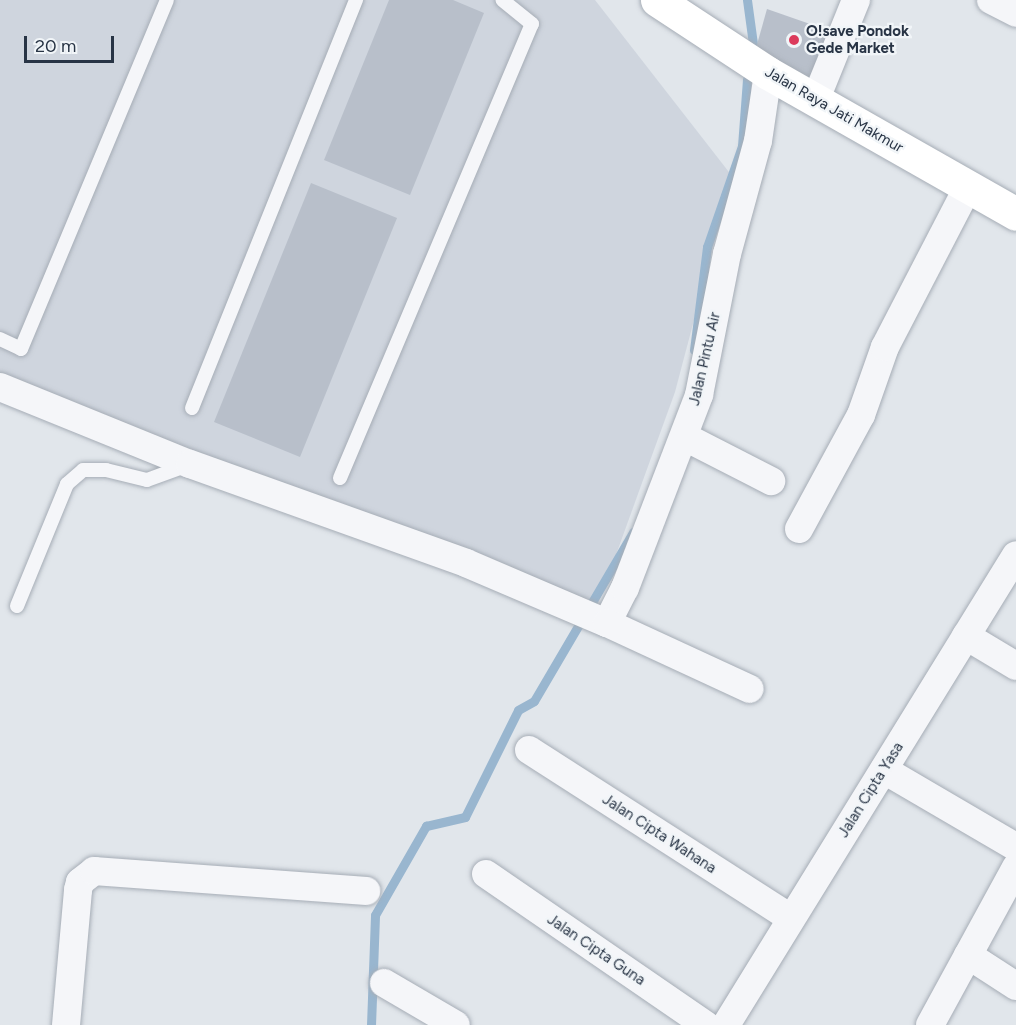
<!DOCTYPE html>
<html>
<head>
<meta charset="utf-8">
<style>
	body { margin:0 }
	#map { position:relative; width:1016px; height:1025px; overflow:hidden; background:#e1e6eb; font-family:Figtree,sans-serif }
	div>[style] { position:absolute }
	.built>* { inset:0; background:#cfd5de }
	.stream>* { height:9px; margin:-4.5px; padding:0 4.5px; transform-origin:4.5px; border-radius:4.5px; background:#99b6cf }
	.building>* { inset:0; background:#b8bfca }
	.roads { filter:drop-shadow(0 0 2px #a6adb6) drop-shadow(0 0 2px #a6adb6) }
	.lane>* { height:14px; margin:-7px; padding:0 7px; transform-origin:7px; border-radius:7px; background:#f5f6f9 }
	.street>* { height:28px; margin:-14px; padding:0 14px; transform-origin:14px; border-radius:14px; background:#f5f6f9 }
	.primary>* { height:33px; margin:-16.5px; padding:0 16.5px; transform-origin:16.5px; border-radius:16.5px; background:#fff }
	.dots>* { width:16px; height:16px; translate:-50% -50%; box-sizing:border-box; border:3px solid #f1f5f8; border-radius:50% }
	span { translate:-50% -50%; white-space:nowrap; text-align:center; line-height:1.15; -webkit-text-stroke:4.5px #f1f5f8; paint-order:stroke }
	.poi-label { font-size:15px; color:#283445; font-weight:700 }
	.left { translate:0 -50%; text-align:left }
	.street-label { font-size:15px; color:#283445 }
	.scale { position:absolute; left:24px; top:36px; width:90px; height:27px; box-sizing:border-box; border:3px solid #283445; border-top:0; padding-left:8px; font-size:18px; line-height:21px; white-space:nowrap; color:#283445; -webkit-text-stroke:4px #f1f5f8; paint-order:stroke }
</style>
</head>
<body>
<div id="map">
	<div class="built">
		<div style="clip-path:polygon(0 0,595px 0,732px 176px,675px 392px,593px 618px,0 373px)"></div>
	</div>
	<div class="stream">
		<div style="left:747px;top:0;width:44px;rotate:82.2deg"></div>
		<div style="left:694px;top:350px;width:104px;rotate:-82.8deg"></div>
		<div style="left:707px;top:247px;width:107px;rotate:-70.9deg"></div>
		<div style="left:742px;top:146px;width:67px;rotate:-85.7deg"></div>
		<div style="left:371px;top:1025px;width:110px;rotate:-87.9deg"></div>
		<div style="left:375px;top:915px;width:103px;rotate:-60.2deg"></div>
		<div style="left:426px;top:826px;width:40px;rotate:-13deg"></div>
		<div style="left:465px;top:817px;width:119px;rotate:-63.6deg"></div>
		<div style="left:518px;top:710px;width:18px;rotate:-29deg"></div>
		<div style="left:534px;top:701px;width:196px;rotate:-59.6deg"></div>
	</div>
	<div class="building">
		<div style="clip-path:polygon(389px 0,453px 0,484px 13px,410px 195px,324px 160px)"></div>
		<div style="clip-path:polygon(767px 9px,833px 32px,815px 85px,756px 48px)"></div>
		<div style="clip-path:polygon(311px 183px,397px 218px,300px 457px,214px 422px)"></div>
	</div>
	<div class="roads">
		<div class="lane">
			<div style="left:0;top:339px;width:23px;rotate:25deg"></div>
			<div style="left:21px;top:349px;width:378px;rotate:-67.3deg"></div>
			<div style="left:192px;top:408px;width:440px;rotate:-68.1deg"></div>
			<div style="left:340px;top:478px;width:493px;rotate:-67.1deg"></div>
			<div style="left:532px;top:24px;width:38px;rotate:-141deg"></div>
			<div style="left:17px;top:606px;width:132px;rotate:-67.7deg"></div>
			<div style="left:67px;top:484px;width:21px;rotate:-41deg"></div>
			<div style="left:83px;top:470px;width:23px"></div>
			<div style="left:106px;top:470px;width:42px;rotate:13.7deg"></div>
			<div style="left:147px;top:480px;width:44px;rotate:-20.1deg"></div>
		</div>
		<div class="street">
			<div style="left:991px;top:0;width:28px;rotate:27deg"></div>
			<div style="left:815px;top:101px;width:109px;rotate:-67.9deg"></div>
			<div style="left:0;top:387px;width:205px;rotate:22.1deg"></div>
			<div style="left:190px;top:464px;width:293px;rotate:19.7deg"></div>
			<div style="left:466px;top:563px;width:153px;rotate:23.1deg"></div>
			<div style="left:607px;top:623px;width:39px;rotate:-63deg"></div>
			<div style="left:625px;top:588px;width:207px;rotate:-69deg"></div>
			<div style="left:699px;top:395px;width:144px;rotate:-78.8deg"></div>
			<div style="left:727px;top:254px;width:117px;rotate:-74.7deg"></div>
			<div style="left:758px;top:141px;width:69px;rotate:-81.6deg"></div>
			<div style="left:685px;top:437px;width:97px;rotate:27.1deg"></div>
			<div style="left:799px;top:529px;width:130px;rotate:-61.5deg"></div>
			<div style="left:861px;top:415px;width:72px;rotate:-70.6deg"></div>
			<div style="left:885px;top:347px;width:182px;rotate:-62.6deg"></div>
			<div style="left:607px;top:623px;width:157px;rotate:24.8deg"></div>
			<div style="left:966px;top:636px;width:58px;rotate:31deg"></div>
			<div style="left:529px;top:750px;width:309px;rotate:32.7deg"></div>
			<div style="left:884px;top:770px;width:153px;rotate:30.3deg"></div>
			<div style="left:486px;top:874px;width:267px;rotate:34.5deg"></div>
			<div style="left:968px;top:955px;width:57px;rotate:32.9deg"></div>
			<div style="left:384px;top:983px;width:83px;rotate:30.3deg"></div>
			<div style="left:66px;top:1025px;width:136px;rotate:-84.9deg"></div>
			<div style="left:78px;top:890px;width:8px;rotate:-76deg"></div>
			<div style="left:80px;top:882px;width:18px;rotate:-38deg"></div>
			<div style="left:94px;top:871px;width:273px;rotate:4.2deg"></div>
			<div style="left:726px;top:1025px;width:552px;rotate:-58.32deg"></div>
			<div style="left:930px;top:1025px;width:180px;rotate:-61.4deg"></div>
		</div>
		<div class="primary">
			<div style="left:657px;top:0;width:133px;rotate:33.3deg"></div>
			<div style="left:768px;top:73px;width:285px;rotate:29.6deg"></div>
		</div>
	</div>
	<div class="dots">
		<div style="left:794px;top:40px;background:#dc3b5c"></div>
	</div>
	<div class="poi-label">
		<span class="left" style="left:806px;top:40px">O!save Pondok<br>Gede Market</span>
	</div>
	<div class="street-label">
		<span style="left:834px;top:110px;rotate:30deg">Jalan Raya Jati Makmur</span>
		<span style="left:705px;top:359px;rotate:-77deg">Jalan Pintu Air</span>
		<span style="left:871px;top:790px;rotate:-58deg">Jalan Cipta Yasa</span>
		<span style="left:659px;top:834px;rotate:33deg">Jalan Cipta Wahana</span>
		<span style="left:596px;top:950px;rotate:34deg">Jalan Cipta Guna</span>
	</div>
	<div class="scale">20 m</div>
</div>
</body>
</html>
